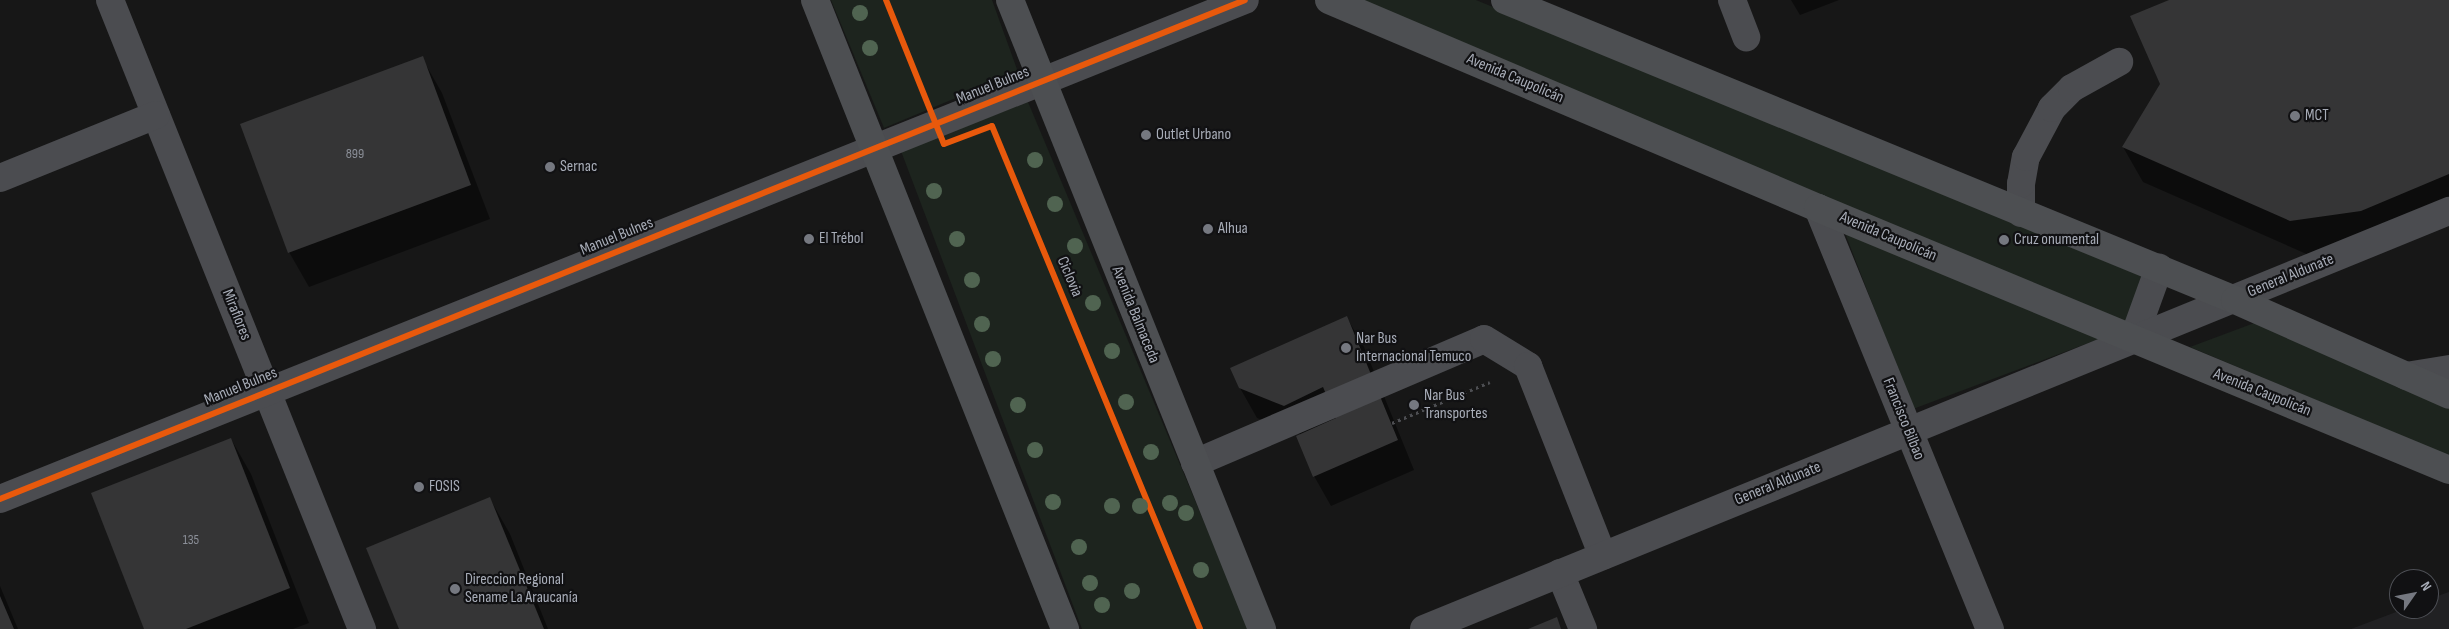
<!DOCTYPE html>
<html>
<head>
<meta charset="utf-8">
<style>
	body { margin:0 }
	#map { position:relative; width:2449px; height:629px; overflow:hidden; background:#171717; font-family:"Sofia Sans Condensed",sans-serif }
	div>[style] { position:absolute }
	.built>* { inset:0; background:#212123 }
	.green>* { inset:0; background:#1d241e }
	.shadow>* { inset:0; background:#0007 }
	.building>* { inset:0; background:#353536 }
	.path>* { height:3px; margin-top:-1.5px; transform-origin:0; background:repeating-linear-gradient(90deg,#4d4e52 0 2.5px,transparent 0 6.5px) }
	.minor>* { height:28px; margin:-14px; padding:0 14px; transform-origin:14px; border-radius:14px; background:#4b4c50 }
	.major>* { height:28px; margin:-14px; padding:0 14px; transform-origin:14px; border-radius:14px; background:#4d4f52 }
	.cycleway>* { height:6px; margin:-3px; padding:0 3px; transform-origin:3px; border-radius:3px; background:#e8590c }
	.trees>* { width:16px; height:16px; margin:-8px; border-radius:50%; background:#506451 }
	.dots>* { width:14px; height:14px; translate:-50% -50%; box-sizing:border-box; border:2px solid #111113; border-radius:50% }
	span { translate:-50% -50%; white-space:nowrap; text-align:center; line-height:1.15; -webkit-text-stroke:4.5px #111113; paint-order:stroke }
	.number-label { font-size:14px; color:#8b8f98 }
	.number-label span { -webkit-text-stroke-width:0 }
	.street-label { font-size:16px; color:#a8adb8 }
	.poi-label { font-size:16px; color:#a8adb8 }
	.left { translate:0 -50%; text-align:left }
	.north { position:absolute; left:2389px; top:569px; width:50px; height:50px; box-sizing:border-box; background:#111113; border:1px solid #4d4f55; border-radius:50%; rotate:57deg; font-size:14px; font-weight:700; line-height:20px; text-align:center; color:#a8adb8 }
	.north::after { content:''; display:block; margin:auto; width:18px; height:22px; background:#757880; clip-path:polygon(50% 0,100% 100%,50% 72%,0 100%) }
</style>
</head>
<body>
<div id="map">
	<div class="built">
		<div style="clip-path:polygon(2449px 592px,2449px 629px,2351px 629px,2404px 609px,2429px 609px,2429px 599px)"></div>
	</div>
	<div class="green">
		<div style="clip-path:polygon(831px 0,992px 0,1018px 72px,884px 128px)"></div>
		<div style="clip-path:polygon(1358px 0,1476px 0,2146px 278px,2134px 328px)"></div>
		<div style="clip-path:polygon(1028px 102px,1249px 629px,1082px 629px,901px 151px)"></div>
		<div style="clip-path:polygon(1845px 233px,2099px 339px,1913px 409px)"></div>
		<div style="clip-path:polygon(2257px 322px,2449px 408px,2449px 456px,2190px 347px)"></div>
	</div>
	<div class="shadow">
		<div style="clip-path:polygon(1791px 0,1839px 0,1800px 15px)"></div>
		<div style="clip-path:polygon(2172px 0,2449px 0,2449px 217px,2311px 256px,2143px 182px,2123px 147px,2161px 85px)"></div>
		<div style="clip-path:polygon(422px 58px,442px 93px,490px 219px,309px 287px,289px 252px)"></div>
		<div style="clip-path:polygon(1347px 318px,1364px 347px,1414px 470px,1331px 506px,1314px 476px,1302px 435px,1257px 418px,1240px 388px)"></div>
		<div style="clip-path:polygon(231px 439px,251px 474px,309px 623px,293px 629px,146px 629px)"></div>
		<div style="clip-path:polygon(490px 499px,510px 534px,548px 629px,400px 629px)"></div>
		<div style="clip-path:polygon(0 586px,18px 629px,0 629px)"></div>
	</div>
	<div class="building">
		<div style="clip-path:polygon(2169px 0,2449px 0,2449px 174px,2361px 211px,2290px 221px,2122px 147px,2160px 84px,2130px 16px)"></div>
		<div style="clip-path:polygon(423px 56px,471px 185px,288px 253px,240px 124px)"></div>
		<div style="clip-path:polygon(1347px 316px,1398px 440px,1313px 477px,1296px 436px,1336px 418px,1323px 387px,1284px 406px,1239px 388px,1230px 368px)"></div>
		<div style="clip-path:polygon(231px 438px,290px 588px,186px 629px,144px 629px,91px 493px)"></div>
		<div style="clip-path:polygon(490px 497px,544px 629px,399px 629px,366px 548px)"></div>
		<div style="clip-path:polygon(0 596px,14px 629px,0 629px)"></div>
		<div style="clip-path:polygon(1557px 617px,1561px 629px,1528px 629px)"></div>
	</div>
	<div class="path">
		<div style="left:1392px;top:423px;width:106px;rotate:-22.7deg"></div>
	</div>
	<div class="minor">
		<div style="left:110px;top:0;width:678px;rotate:68.17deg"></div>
		<div style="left:1732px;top:0;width:40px;rotate:69deg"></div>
		<div style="left:0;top:178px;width:168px;rotate:-22deg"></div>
		<div style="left:1818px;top:208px;width:455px;rotate:67.8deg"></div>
		<div style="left:2021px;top:213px;width:29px;rotate:-90deg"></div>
		<div style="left:2021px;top:184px;width:27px;rotate:-80deg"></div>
		<div style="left:2026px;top:157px;width:55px;rotate:-62deg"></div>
		<div style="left:2052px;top:108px;width:28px;rotate:-45deg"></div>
		<div style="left:2072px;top:88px;width:54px;rotate:-29deg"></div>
		<div style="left:2133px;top:340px;width:77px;rotate:-70.1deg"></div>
		<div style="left:2406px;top:376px;width:44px;rotate:-9.2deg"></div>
		<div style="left:1195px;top:463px;width:314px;rotate:-23.2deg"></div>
		<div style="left:1484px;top:339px;width:52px;rotate:31.5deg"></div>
		<div style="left:1528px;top:366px;width:204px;rotate:68.5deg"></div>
		<div style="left:0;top:499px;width:1341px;rotate:-21.84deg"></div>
		<div style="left:1560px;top:573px;width:61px;rotate:67.7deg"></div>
		<div style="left:1424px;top:629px;width:1107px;rotate:-22.19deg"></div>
	</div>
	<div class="major">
		<div style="left:815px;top:0;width:677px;rotate:68.32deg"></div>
		<div style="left:1010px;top:0;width:678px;rotate:68.17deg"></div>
		<div style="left:1329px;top:0;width:531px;rotate:23.04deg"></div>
		<div style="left:1818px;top:208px;width:683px;rotate:22.55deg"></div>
		<div style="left:1505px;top:0;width:789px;rotate:22.34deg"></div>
		<div style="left:2235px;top:300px;width:234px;rotate:23.9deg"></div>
	</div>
	<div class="cycleway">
		<div style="left:886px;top:0;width:155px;rotate:68.1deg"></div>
		<div style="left:944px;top:144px;width:51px;rotate:-20.6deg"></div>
		<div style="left:992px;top:126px;width:544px;rotate:67.53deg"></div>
		<div style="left:0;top:499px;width:1341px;rotate:-21.84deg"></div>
	</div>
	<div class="trees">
		<div style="left:860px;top:13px"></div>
		<div style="left:870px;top:48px"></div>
		<div style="left:1035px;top:160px"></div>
		<div style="left:934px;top:191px"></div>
		<div style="left:1055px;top:204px"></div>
		<div style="left:957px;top:239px"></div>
		<div style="left:1075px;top:246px"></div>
		<div style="left:972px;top:280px"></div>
		<div style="left:1093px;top:303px"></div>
		<div style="left:982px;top:324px"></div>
		<div style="left:1112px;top:351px"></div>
		<div style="left:993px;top:359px"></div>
		<div style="left:1126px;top:402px"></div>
		<div style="left:1018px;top:405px"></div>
		<div style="left:1035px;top:450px"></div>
		<div style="left:1151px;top:452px"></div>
		<div style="left:1053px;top:502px"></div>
		<div style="left:1170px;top:503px"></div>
		<div style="left:1112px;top:506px"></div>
		<div style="left:1140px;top:506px"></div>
		<div style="left:1186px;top:513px"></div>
		<div style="left:1079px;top:547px"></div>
		<div style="left:1201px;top:570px"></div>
		<div style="left:1090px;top:583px"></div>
		<div style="left:1132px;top:591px"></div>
		<div style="left:1102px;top:605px"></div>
	</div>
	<div class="dots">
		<div style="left:2295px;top:116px;background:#757880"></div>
		<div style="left:1146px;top:135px;background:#757880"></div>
		<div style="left:550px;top:167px;background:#757880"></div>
		<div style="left:1208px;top:229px;background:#757880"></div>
		<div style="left:809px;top:239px;background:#757880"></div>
		<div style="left:2004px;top:240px;background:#757880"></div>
		<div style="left:1346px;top:348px;background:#757880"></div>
		<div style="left:1414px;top:405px;background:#757880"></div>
		<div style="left:419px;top:487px;background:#757880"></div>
		<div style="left:455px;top:589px;background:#757880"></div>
	</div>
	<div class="number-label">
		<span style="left:355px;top:154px">899</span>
		<span style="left:191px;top:540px">135</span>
	</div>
	<div class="street-label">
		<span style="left:1515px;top:79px;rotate:23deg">Avenida Caupolicán</span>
		<span style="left:993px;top:86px;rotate:-22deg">Manuel Bulnes</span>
		<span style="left:617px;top:237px;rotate:-22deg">Manuel Bulnes</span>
		<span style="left:1888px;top:237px;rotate:23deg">Avenida Caupolicán</span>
		<span style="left:2291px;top:276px;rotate:-22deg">General Aldunate</span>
		<span style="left:1069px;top:277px;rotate:67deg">Ciclovia</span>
		<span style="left:236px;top:315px;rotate:68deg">Miraflores</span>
		<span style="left:1135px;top:315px;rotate:68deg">Avenida Balmaceda</span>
		<span style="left:241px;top:387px;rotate:-22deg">Manuel Bulnes</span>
		<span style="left:2262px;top:393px;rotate:22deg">Avenida Caupolicán</span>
		<span style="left:1903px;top:419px;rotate:68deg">Francisco Bilbao</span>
		<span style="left:1778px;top:484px;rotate:-22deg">General Aldunate</span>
	</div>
	<div class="poi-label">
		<span class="left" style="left:2305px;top:116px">MCT</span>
		<span class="left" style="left:1156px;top:135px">Outlet Urbano</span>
		<span class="left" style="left:560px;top:167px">Sernac</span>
		<span class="left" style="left:1218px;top:229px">Alhua</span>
		<span class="left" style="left:819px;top:239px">El Trébol</span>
		<span class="left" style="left:2014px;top:240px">Cruz onumental</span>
		<span class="left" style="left:1356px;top:348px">Nar Bus<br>Internacional Temuco</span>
		<span class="left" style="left:1424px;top:405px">Nar Bus<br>Transportes</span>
		<span class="left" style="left:429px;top:487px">FOSIS</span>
		<span class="left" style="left:465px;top:589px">Direccion Regional<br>Sename La Araucanía</span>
	</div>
	<div class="north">N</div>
</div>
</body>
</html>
